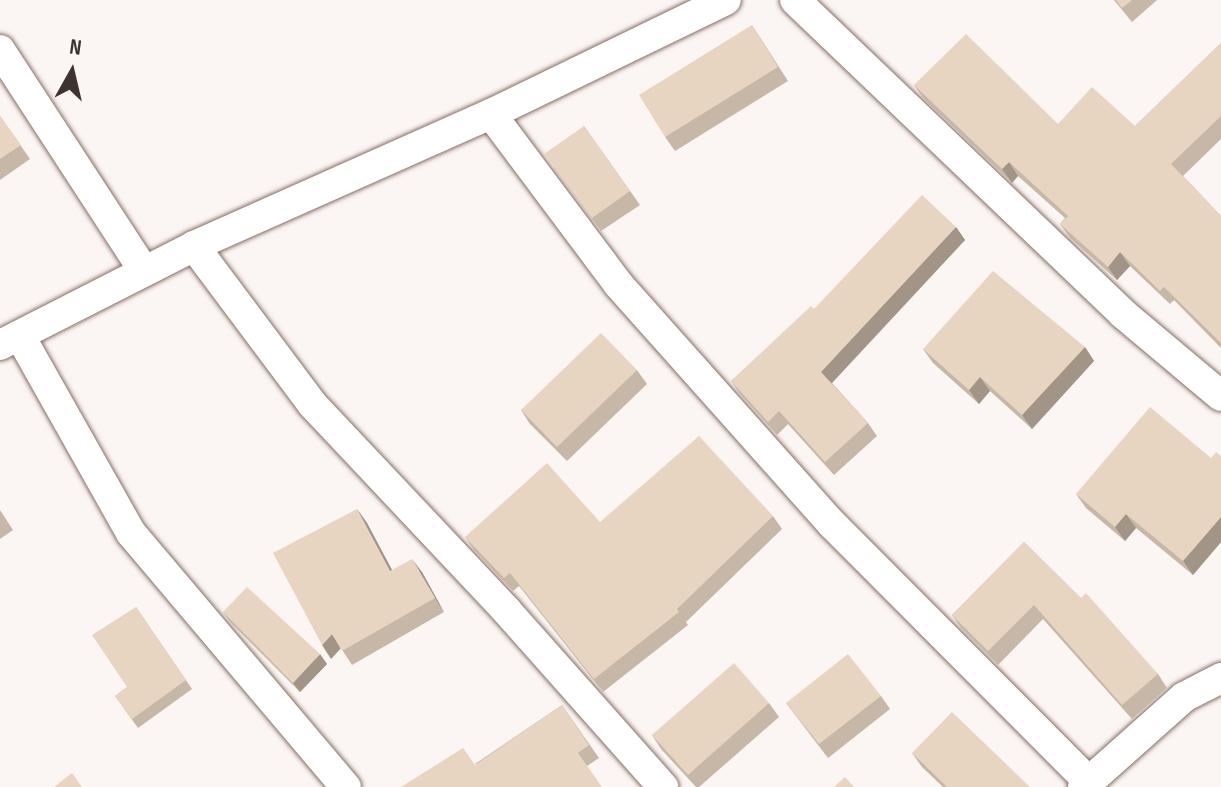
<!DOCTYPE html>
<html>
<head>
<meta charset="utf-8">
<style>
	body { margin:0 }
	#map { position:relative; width:1221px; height:787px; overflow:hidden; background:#fbf5f3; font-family:"Sofia Sans Condensed",sans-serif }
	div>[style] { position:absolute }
	.roads { filter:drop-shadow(0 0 2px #856d64) drop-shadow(0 0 2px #856d64) }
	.minor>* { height:30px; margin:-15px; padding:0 15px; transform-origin:15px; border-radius:15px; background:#fff }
	.wall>* { inset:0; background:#c7b7a6 }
	.shaded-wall>* { inset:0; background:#a29587 }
	.building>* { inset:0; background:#e7d5c1 }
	span { translate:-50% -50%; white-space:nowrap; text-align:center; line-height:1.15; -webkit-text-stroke:6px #fbf5f3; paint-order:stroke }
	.north { position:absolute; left:32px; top:32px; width:80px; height:80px; -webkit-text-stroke:6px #fbf5f3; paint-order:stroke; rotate:8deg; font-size:22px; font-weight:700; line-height:32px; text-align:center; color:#3e332f }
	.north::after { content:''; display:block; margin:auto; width:28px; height:36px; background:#3e332f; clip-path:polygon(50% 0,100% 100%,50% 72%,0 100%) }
</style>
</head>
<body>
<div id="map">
	<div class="roads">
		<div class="minor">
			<div style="left:795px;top:0;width:453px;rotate:43.7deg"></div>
			<div style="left:1122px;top:313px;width:129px;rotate:40deg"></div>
			<div style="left:0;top:50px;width:264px;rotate:56.9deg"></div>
			<div style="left:491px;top:114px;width:212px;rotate:53.2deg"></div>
			<div style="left:618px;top:284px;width:322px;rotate:48.3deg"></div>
			<div style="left:832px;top:524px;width:363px;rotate:45.1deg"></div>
			<div style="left:194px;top:246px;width:197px;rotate:53.2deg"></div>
			<div style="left:312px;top:404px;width:283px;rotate:46.7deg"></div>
			<div style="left:506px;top:610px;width:237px;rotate:48.4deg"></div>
			<div style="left:20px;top:336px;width:226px;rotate:60.6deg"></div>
			<div style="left:131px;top:533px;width:333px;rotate:49.8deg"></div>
			<div style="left:0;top:345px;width:218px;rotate:-27deg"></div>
			<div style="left:194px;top:246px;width:325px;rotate:-24deg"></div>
			<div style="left:491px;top:114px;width:261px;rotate:-25.9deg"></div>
			<div style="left:1083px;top:787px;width:135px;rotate:-41.7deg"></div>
			<div style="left:1184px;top:697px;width:42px;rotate:-27.2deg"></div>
		</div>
	</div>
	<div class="wall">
		<div style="clip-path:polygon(1114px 0,1157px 0,1132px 22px)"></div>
		<div style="clip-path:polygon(752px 25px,788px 81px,675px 151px,665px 137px)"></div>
		<div style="clip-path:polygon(1221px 43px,1221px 139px,1183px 176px,1221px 216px,1221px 348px,1174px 300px,1170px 304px,1130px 266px,1117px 280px,1070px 238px,1060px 224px,1065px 218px,1018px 176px,1012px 183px,924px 99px,914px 85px,1058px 124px,1135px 126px)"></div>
		<div style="clip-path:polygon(0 116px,30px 159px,0 180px)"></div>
		<div style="clip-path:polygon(584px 126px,640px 205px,601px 231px,554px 168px)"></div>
		<div style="clip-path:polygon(956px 227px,965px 240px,832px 383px,868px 423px,877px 436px,834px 475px,788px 424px,777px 435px,740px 394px,731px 381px,814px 309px)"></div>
		<div style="clip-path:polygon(1085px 347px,1094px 361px,1032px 429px,990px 391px,979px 404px,933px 363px,923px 349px)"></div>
		<div style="clip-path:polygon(637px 370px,647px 384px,567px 461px,530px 424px,521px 410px)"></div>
		<div style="clip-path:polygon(1221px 456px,1221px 542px,1193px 575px,1136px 528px,1125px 541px,1086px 508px,1076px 494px)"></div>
		<div style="clip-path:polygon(357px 509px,367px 523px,392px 570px,422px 572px,444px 612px,352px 665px,341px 648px,331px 659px)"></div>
		<div style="clip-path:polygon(0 510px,13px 530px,0 539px)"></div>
		<div style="clip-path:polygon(773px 516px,782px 529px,686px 622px,688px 625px,603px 692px,519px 586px,513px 591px,474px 550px,465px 537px,600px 522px)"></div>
		<div style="clip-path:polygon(1024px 542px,1158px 674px,1167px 688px,1132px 719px,1043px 619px,998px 665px,961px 628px,952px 615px)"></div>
		<div style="clip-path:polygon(136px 607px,192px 689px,138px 728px,115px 696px,127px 687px)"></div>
		<div style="clip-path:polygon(223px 612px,327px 664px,300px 692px,230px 622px)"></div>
		<div style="clip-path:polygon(881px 696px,890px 709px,828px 758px,786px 703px)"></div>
		<div style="clip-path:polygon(769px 703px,779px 717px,699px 787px,696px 787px,661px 749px,652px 735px)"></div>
		<div style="clip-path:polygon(562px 705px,599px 758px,587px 766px,475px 764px)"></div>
		<div style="clip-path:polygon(912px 753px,1030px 787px,943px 787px,922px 767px)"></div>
	</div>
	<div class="shaded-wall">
		<div style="clip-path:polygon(1009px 162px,1018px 176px,1012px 183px,1002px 169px)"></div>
		<div style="clip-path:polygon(956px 227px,965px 240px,830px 385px,821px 372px)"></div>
		<div style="clip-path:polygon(1120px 252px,1130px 266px,1117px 280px,1108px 267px)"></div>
		<div style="clip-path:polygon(1085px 347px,1094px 361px,1032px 429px,1022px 415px)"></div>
		<div style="clip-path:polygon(980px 377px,990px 391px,979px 404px,969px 390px)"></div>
		<div style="clip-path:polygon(357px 509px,367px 523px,400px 585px,390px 571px)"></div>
		<div style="clip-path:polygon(1126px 514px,1136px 528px,1125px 541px,1115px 527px)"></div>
		<div style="clip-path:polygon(1221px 517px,1221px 542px,1193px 575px,1183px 561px)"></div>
		<div style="clip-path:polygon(412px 559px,422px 572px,444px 612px,435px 598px)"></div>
		<div style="clip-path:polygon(332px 634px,341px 648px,331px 659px,322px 645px)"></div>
		<div style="clip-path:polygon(320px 654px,327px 664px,300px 692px,293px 683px)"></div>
	</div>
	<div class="building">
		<div style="clip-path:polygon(1116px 0,1132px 0,1122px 8px)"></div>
		<div style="clip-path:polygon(752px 25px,778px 67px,665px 137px,639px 95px)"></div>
		<div style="clip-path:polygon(966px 34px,1058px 124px,1092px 87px,1135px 126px,1221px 43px,1221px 116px,1171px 164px,1221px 216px,1221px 343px,1164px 287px,1160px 291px,1120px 252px,1108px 267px,1060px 224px,1068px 216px,1009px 162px,1002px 169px,914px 85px)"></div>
		<div style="clip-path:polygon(0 116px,21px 145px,0 159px)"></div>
		<div style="clip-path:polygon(584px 126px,630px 191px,592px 218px,544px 154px)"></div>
		<div style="clip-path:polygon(922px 195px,956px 227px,821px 372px,868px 423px,825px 462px,779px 411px,768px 422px,731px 381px,811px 306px,814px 309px)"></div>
		<div style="clip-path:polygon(993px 271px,1085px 347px,1022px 415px,980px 377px,969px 390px,923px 349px)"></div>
		<div style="clip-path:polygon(601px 333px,637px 370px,557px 447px,521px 410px)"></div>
		<div style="clip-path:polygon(1150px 407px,1211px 458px,1216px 452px,1221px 456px,1221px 517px,1183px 561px,1126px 514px,1115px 527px,1076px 494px)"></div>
		<div style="clip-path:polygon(699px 436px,773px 516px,677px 609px,679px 612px,594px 679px,510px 573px,504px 578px,465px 537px,547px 463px,600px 522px)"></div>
		<div style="clip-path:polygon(357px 509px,390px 571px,412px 559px,435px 598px,342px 651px,332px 634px,322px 645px,273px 553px)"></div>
		<div style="clip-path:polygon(1024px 542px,1081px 598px,1086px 593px,1158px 674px,1122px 705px,1034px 605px,988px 651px,952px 615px)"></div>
		<div style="clip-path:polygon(247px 587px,320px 654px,293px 683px,223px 612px)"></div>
		<div style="clip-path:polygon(136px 607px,186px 680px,132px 719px,115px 696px,127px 687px,92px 635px)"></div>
		<div style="clip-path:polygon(848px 654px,881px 696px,819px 744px,786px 703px)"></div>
		<div style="clip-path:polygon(734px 663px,769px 703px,688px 775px,652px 735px)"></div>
		<div style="clip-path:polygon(562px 705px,589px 745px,578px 753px,602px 787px,401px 787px,463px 748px,475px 765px)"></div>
		<div style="clip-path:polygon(952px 712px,1030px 787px,947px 787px,912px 753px)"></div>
		<div style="clip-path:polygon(72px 773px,82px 787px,54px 787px)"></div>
		<div style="clip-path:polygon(845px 777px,854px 787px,834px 787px)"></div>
	</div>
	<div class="north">N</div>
</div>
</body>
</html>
